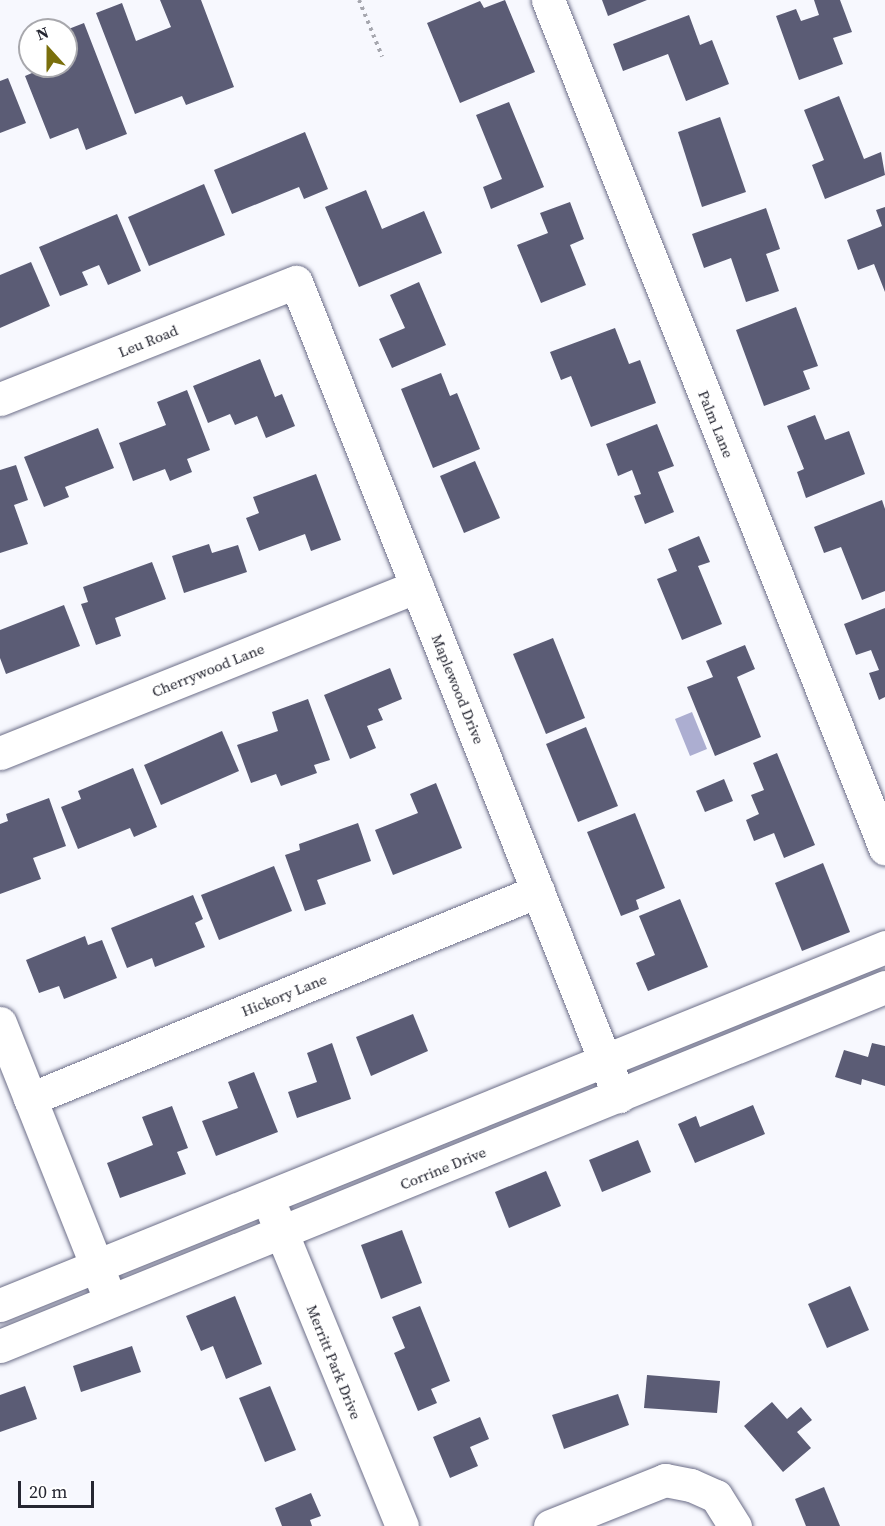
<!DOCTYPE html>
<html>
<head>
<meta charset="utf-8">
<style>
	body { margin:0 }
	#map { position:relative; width:885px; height:1526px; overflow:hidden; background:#f7f8fe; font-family:"Source Serif 4",serif }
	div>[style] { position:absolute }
	.water>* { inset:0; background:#acaed1 }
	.building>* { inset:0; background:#5b5c75 }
	.path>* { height:4px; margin-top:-2px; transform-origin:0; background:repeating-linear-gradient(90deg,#a6a7af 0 3px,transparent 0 7.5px) }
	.roads { filter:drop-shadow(0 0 2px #6c6e88) drop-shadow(0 0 2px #6c6e88) }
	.minor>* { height:33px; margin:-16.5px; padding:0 16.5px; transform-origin:16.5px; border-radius:16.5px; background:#fff }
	span { translate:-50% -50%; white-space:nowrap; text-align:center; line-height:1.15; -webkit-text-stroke:6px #fff; paint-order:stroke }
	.street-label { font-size:15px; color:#252631 }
	.north { position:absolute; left:18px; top:18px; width:60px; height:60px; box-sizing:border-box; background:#fff; border:2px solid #a8a8ad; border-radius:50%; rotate:339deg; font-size:16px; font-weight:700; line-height:24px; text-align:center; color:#252631 }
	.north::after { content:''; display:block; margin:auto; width:21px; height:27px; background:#7a6f0c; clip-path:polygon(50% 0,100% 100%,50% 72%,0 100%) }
	.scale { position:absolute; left:18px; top:1481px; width:76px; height:27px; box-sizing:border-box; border:3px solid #252631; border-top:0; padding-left:8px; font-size:18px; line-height:21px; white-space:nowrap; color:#252631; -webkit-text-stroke:4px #fff; paint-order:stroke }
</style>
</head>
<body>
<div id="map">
	<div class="water">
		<div style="clip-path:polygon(692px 712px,707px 749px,690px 756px,675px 719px)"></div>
	</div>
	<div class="building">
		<div style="clip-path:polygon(160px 0,201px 0,234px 87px,186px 105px,182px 96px,135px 114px,96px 13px,122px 3px,136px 41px,171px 27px)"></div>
		<div style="clip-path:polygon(505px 0,535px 72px,460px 103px,427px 23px,480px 1px,484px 8px)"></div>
		<div style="clip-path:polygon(602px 0,647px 0,608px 16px)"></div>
		<div style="clip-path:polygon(814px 0,840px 0,852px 32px,833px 38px,843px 64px,799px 80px,776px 16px,796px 9px,801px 21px,819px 15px)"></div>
		<div style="clip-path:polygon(689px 15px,700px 45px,712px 40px,729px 84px,686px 101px,668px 54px,623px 71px,613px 44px)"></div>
		<div style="clip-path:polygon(84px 23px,127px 134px,86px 150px,78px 128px,50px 139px,25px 76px,46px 67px,49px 76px,68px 69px,66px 30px)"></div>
		<div style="clip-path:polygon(8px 78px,26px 123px,0 133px,0 81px)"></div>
		<div style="clip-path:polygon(839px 96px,864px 159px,881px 152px,885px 175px,825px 199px,812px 165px,824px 160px,804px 110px)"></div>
		<div style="clip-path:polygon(509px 102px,544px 187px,491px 209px,483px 187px,502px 179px,476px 115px)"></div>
		<div style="clip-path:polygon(720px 117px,746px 192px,702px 207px,678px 132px)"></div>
		<div style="clip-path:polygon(305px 132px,328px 189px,304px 199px,299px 187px,232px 214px,214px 170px)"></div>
		<div style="clip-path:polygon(204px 184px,225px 235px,149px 266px,128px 217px)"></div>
		<div style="clip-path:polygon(366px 190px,382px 229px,424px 211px,442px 253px,359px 287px,325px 207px)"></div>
		<div style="clip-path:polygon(570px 202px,584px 239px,570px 245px,586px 285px,541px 303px,517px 245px,548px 233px,540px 213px)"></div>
		<div style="clip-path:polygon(885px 207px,885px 292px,874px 264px,858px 270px,847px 240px,882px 226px,876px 210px)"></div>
		<div style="clip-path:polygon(766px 208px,780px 249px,766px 254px,779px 291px,746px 302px,731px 258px,704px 268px,692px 234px)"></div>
		<div style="clip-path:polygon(117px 214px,141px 271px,108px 285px,99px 265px,82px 272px,88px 285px,60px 296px,39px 247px)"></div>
		<div style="clip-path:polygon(31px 262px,50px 306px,0 328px,0 275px)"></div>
		<div style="clip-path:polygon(419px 282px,446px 345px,392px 368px,379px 339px,405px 328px,390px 295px)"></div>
		<div style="clip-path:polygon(796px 307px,818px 366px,803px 371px,810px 389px,764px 406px,736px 330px)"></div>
		<div style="clip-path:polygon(615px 328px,629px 364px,640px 360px,656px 403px,591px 427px,571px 376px,561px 380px,550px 352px)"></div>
		<div style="clip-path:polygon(260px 359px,275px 397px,282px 394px,295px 426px,266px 438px,257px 416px,235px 425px,230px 414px,208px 423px,193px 386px)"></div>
		<div style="clip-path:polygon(441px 373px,450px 396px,457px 393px,480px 449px,433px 468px,401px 389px)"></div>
		<div style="clip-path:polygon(187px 390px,210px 450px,187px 459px,192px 472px,170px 481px,165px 469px,133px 481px,119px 443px,166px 425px,157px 402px)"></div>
		<div style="clip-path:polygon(815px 415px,825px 440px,849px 431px,865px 474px,806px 498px,797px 472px,804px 469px,787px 426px)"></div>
		<div style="clip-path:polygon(657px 424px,674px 466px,658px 472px,674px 512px,645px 524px,634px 496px,641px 494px,632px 470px,618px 476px,606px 444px)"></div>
		<div style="clip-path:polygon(98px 428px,114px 468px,65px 487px,69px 497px,44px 507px,24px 457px)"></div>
		<div style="clip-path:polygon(475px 461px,500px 518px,464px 533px,440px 476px)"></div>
		<div style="clip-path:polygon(16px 465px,28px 500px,14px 505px,28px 544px,0 553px,0 470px)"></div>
		<div style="clip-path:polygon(316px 474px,341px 540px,311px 551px,305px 534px,259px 551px,246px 518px,259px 513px,253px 497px)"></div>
		<div style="clip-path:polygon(882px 500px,885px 509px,885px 591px,862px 600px,841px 547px,824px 553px,814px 527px)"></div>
		<div style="clip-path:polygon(699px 536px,710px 562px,698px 566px,722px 624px,682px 640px,657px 579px,677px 571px,668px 549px)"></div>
		<div style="clip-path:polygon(209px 544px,212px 553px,238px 545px,247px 572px,184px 593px,172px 556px)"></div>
		<div style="clip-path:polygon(152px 562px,166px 599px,115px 618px,121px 636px,96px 645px,81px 604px,88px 602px,83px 587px)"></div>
		<div style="clip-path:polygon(64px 605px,80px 646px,6px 674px,0 658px,0 630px)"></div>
		<div style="clip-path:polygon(885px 608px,885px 697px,879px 700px,869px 673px,879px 670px,871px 650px,856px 655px,844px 624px)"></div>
		<div style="clip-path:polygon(553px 638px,585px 718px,546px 734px,513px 654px)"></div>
		<div style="clip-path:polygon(745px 645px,755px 669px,737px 677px,761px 737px,715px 756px,687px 687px,713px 677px,706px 661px)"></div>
		<div style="clip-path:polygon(390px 668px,402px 699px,378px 709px,383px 720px,367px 726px,376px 748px,350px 759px,324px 695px)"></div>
		<div style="clip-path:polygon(308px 699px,330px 760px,314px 765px,317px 773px,281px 786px,276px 774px,251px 783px,237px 745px,278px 731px,272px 712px)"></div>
		<div style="clip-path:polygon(586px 727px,618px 806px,578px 822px,546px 744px)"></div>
		<div style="clip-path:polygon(222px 731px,239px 771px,161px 805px,144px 765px)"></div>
		<div style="clip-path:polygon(777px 753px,815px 845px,784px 858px,774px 833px,754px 841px,746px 820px,759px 814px,751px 795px,764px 790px,753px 763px)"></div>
		<div style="clip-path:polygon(133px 768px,157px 827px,134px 837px,130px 828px,78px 849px,61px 807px,81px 799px,78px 791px)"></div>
		<div style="clip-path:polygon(724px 779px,733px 801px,705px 812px,696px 791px)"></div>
		<div style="clip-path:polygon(436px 783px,462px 848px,393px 875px,375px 830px,418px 813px,410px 794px)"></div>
		<div style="clip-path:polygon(49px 798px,66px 846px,33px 858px,41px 879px,0 894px,0 824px,8px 821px,6px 814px)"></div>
		<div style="clip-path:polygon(635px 813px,665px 888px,636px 900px,639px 909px,621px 916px,587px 832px)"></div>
		<div style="clip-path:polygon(358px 823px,371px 861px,317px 880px,326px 904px,305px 911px,285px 855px,300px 850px,299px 844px)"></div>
		<div style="clip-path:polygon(823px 863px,850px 932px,802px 951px,775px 883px)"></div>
		<div style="clip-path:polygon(274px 866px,292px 911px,219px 940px,201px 895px)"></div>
		<div style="clip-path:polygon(193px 895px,203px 919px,195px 923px,205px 947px,155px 967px,152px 958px,127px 968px,111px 928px)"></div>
		<div style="clip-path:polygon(680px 899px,708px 967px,648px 991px,636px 963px,655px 955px,639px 916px)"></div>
		<div style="clip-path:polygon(85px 936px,88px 945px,102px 940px,117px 978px,64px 999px,59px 986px,39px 993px,26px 960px)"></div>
		<div style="clip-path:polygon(413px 1014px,428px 1051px,371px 1076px,356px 1037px)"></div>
		<div style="clip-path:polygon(332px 1043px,351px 1099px,297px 1118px,288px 1092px,317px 1082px,307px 1053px)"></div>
		<div style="clip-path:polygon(872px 1043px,885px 1046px,885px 1086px,862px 1079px,861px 1085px,835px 1077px,844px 1050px,868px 1057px)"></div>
		<div style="clip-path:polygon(254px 1072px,278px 1132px,216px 1156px,202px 1121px,238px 1108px,228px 1082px)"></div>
		<div style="clip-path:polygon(753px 1105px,765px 1134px,695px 1163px,678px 1124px,696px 1116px,700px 1127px)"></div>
		<div style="clip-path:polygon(172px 1106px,188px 1148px,177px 1152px,186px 1174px,120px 1198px,107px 1163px,153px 1145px,142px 1117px)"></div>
		<div style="clip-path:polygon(638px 1140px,651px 1172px,602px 1192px,589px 1160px)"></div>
		<div style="clip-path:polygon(546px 1171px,561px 1206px,509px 1228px,495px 1192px)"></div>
		<div style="clip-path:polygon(402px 1230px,422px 1283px,381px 1299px,361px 1245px)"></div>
		<div style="clip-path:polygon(850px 1286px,869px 1330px,827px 1348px,808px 1304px)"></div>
		<div style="clip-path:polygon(235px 1296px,262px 1364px,226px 1379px,213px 1346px,201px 1351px,186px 1316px)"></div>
		<div style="clip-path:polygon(420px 1306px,450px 1381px,431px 1389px,437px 1403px,418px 1411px,394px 1353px,405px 1348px,392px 1317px)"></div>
		<div style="clip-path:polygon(132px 1346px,141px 1372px,81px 1392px,73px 1366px)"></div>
		<div style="clip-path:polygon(647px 1375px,720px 1381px,717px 1413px,644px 1408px)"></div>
		<div style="clip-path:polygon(25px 1386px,37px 1419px,0 1432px,0 1395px)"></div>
		<div style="clip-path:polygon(270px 1386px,296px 1450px,265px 1462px,239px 1398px)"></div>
		<div style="clip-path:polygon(618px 1394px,629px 1425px,564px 1449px,552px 1415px)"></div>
		<div style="clip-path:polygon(772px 1402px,787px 1419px,801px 1407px,812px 1420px,797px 1432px,811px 1448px,783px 1472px,744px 1426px)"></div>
		<div style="clip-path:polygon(480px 1417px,489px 1439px,470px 1447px,478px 1466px,450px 1478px,433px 1437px)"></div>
		<div style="clip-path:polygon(824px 1487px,840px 1526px,806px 1526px,795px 1499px)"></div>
		<div style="clip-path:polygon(311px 1493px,321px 1516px,310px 1520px,312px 1526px,282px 1526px,275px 1508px)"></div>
	</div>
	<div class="path">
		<div style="left:359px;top:0;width:61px;rotate:67.7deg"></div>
	</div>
	<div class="roads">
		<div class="minor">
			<div style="left:548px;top:0;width:913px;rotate:68.33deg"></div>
			<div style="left:0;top:399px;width:318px;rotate:-21.6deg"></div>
			<div style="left:296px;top:282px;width:876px;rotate:68.36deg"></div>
			<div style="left:0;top:753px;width:449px;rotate:-21.8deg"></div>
			<div style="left:0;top:1023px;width:284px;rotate:68.3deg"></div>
			<div style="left:30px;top:1099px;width:549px;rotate:-22.27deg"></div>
			<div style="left:274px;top:1214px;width:337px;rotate:67.7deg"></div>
			<div style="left:0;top:1305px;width:955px;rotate:-22.02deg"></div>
			<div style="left:0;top:1346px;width:955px;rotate:-22.08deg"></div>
			<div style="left:550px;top:1526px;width:124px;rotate:-21.8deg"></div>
			<div style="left:665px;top:1480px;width:26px;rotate:11deg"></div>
			<div style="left:691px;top:1485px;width:27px;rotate:24deg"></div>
			<div style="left:716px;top:1496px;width:36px;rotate:58deg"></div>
		</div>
	</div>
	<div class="street-label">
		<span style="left:148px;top:341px;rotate:-22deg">Leu Road</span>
		<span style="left:716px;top:424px;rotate:68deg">Palm Lane</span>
		<span style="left:208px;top:670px;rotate:-22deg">Cherrywood Lane</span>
		<span style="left:458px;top:689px;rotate:68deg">Maplewood Drive</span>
		<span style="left:284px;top:995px;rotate:-22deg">Hickory Lane</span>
		<span style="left:443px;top:1168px;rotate:-22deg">Corrine Drive</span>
		<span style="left:334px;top:1362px;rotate:68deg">Merritt Park Drive</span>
	</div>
	<div class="north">N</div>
	<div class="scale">20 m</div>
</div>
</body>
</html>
